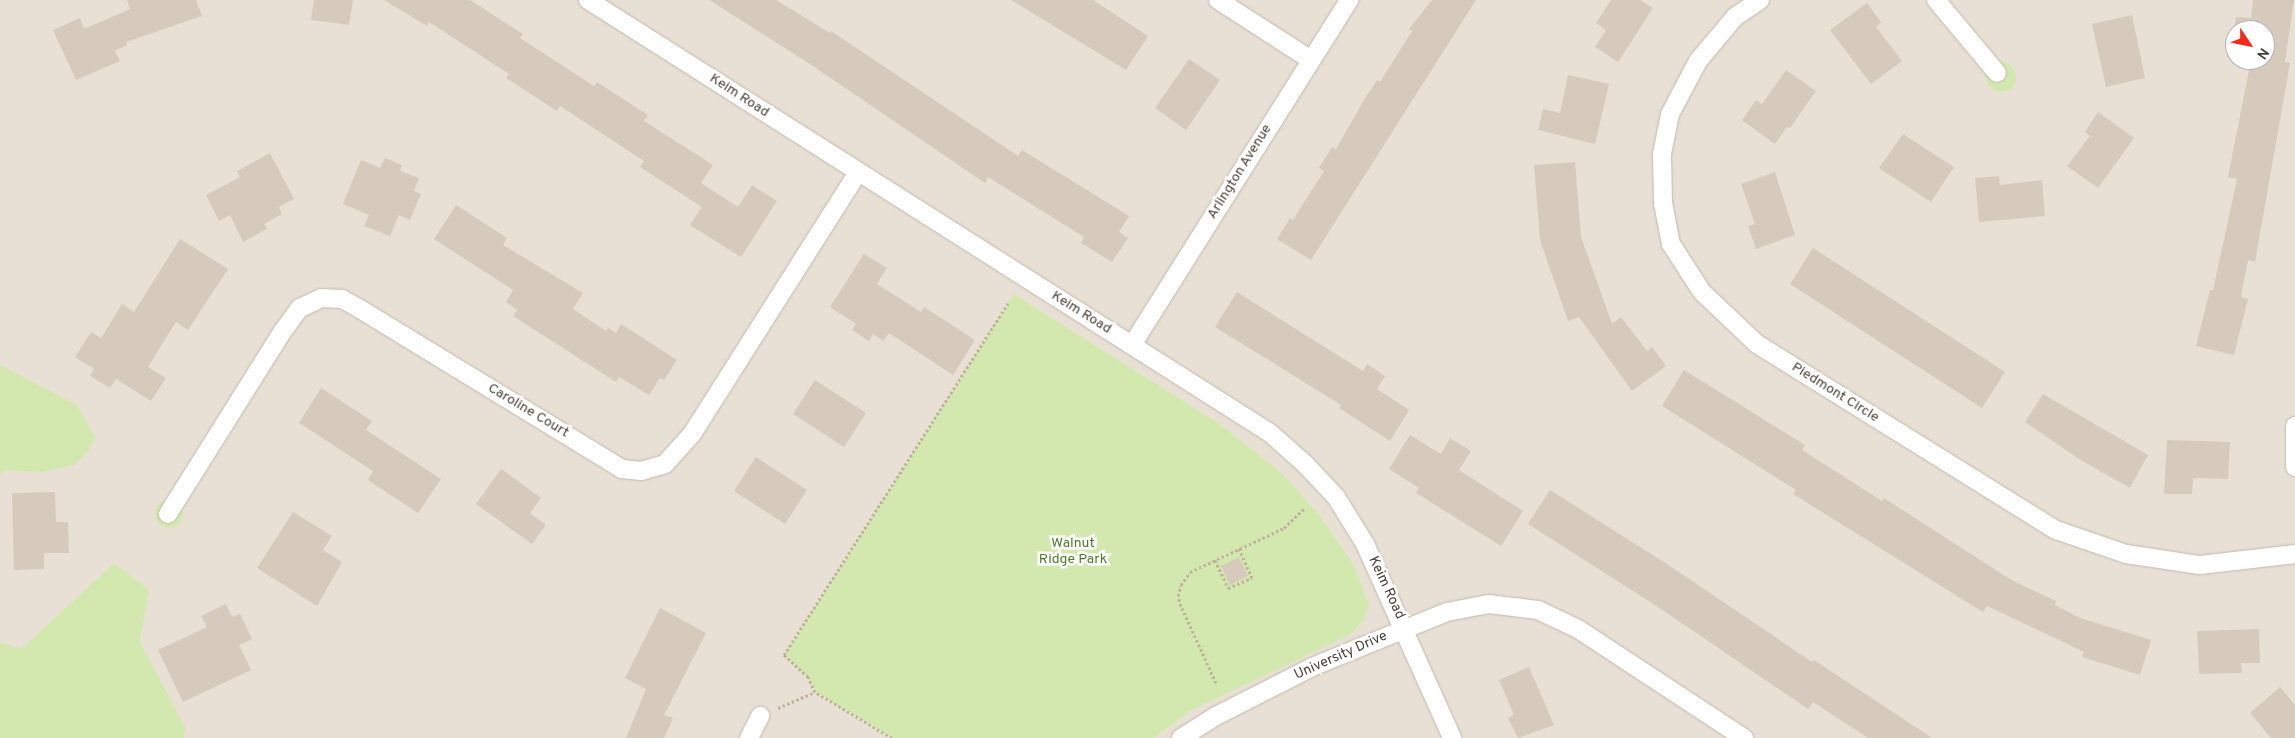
<!DOCTYPE html>
<html>
<head>
<meta charset="utf-8">
<style>
	body { margin:0 }
	#map { position:relative; width:2295px; height:738px; overflow:hidden; background:#f4efe7; font-family:Overpass,sans-serif }
	div>[style] { position:absolute }
	.residential>* { inset:0; background:#e8e0d5 }
	.green>* { inset:0; background:#d3e8af }
	.round { border-radius:50% }
	.building>* { inset:0; background:#d5cabc }
	.path>* { height:3px; margin-top:-1.5px; transform-origin:0; background:repeating-linear-gradient(90deg,#c1b19a 0 2.5px,transparent 0 5px) }
	.roads { filter:drop-shadow(0 0 1px #c2b9ac) drop-shadow(0 0 1px #c2b9ac) }
	.minor>* { height:18px; margin:-9px; padding:0 9px; transform-origin:9px; border-radius:9px; background:#fff }
	span { translate:-50% -50%; white-space:nowrap; text-align:center; line-height:1.15; -webkit-text-stroke:5px #fff; paint-order:stroke }
	.street-label { font-size:14px; color:#473f36 }
	.park-label { font-size:14px; color:#4d7a28 }
	.north { position:absolute; left:2225px; top:20px; width:50px; height:50px; box-sizing:border-box; background:#fff; border:1px solid #b5b2af; border-radius:50%; rotate:124deg; font-size:14px; font-weight:700; line-height:20px; text-align:center; color:#473f36 }
	.north::after { content:''; display:block; margin:auto; width:18px; height:22px; background:#fc2716; clip-path:polygon(50% 0,100% 100%,50% 72%,0 100%) }
</style>
</head>
<body>
<div id="map">
	<div class="residential">
		<div style="clip-path:polygon(evenodd,0 0,2295px 0,2295px 738px,1154px 738px,1192px 710px,1369px 604px,1354px 565px,1319px 514px,1281px 472px,1220px 424px,1014px 294px,808px 677px,815px 692px,892px 738px,0 738px,0 0,2235px 30px,2265px 30px,2265px 60px,2235px 60px,2235px 30px)"></div>
	</div>
	<div class="green">
		<div class="round" style="left:1986px;top:62px;width:30px;height:30px"></div>
		<div style="clip-path:polygon(1014px 294px,1220px 424px,1281px 472px,1319px 514px,1354px 565px,1369px 604px,1364px 620px,1351px 634px,1192px 710px,1154px 738px,892px 738px,815px 692px,808px 677px,784px 655px)"></div>
		<div style="clip-path:polygon(0 365px,77px 405px,95px 437px,88px 452px,74px 465px,41px 472px,6px 470px,0 474px)"></div>
		<div class="round" style="left:155px;top:500px;width:28px;height:28px"></div>
		<div style="clip-path:polygon(114px 563px,149px 589px,140px 642px,186px 729px,184px 738px,0 738px,0 642px,21px 649px)"></div>
	</div>
	<div class="building">
		<div style="clip-path:polygon(127px 0,196px 0,202px 16px,126px 42px,127px 45px,115px 51px,120px 61px,76px 80px,53px 30px,80px 18px,84px 29px,130px 9px)"></div>
		<div style="clip-path:polygon(314px 0,353px 0,349px 25px,311px 20px)"></div>
		<div style="clip-path:polygon(384px 0,470px 0,523px 34px,520px 38px,594px 86px,597px 82px,648px 115px,644px 121px,713px 165px,701px 183px,738px 207px,752px 185px,777px 201px,741px 257px,690px 225px,702px 207px,640px 167px,644px 161px,560px 106px,557px 111px,506px 78px,509px 74px,429px 22px,427px 26px)"></div>
		<div style="clip-path:polygon(709px 0,776px 0,830px 33px,831px 31px,1018px 156px,1022px 150px,1129px 216px,1119px 232px,1128px 238px,1112px 262px,1081px 243px,1084px 237px,988px 177px,985px 183px,810px 64px)"></div>
		<div style="clip-path:polygon(1011px 0,1093px 0,1148px 36px,1126px 70px)"></div>
		<div style="clip-path:polygon(1432px 0,1476px 0,1311px 260px,1277px 239px,1290px 218px,1293px 220px,1324px 171px,1319px 168px,1332px 147px,1336px 149px,1364px 100px,1377px 80px,1380px 82px,1412px 31px,1409px 29px)"></div>
		<div style="clip-path:polygon(1611px 0,1640px 0,1653px 8px,1618px 62px,1595px 47px,1606px 30px,1596px 23px)"></div>
		<div style="clip-path:polygon(2253px 0,2294px 0,2285px 62px,2290px 63px,2255px 262px,2248px 260px,2241px 297px,2248px 299px,2234px 355px,2196px 346px,2210px 290px,2213px 290px,2237px 179px,2228px 177px,2251px 60px,2265px 60px,2265px 30px,2235px 30px,2233px 38px,2236px 17px,2251px 18px)"></div>
		<div style="clip-path:polygon(1867px 3px,1881px 22px,1876px 27px,1902px 61px,1871px 84px,1830px 30px)"></div>
		<div style="clip-path:polygon(2132px 15px,2145px 78px,2106px 87px,2092px 24px)"></div>
		<div style="clip-path:polygon(1189px 59px,1220px 80px,1186px 130px,1155px 108px)"></div>
		<div style="clip-path:polygon(1786px 70px,1816px 91px,1790px 128px,1787px 127px,1775px 144px,1742px 120px,1756px 100px,1762px 104px)"></div>
		<div style="clip-path:polygon(1568px 75px,1609px 84px,1595px 144px,1538px 130px,1543px 109px,1560px 113px)"></div>
		<div style="clip-path:polygon(2098px 112px,2134px 138px,2098px 188px,2067px 166px,2090px 136px,2085px 132px)"></div>
		<div style="clip-path:polygon(1903px 134px,1954px 167px,1931px 202px,1879px 168px)"></div>
		<div style="clip-path:polygon(270px 153px,294px 199px,279px 207px,282px 214px,264px 224px,267px 229px,243px 242px,230px 215px,219px 221px,206px 195px,240px 177px,237px 171px)"></div>
		<div style="clip-path:polygon(385px 158px,402px 165px,400px 171px,419px 178px,414px 191px,421px 194px,410px 220px,399px 215px,390px 236px,364px 226px,369px 215px,343px 204px,361px 160px,380px 168px)"></div>
		<div style="clip-path:polygon(1575px 162px,1581px 237px,1612px 324px,1621px 317px,1647px 351px,1652px 347px,1666px 366px,1632px 391px,1579px 317px,1568px 321px,1540px 240px,1534px 165px)"></div>
		<div style="clip-path:polygon(1775px 172px,1795px 235px,1756px 249px,1748px 226px,1755px 224px,1741px 184px)"></div>
		<div style="clip-path:polygon(1999px 176px,2000px 185px,2042px 180px,2045px 216px,1979px 222px,1975px 178px)"></div>
		<div style="clip-path:polygon(456px 205px,507px 238px,503px 245px,583px 293px,573px 309px,606px 331px,608px 328px,616px 333px,621px 324px,677px 360px,664px 380px,660px 378px,649px 395px,619px 377px,616px 382px,513px 316px,517px 310px,506px 302px,513px 290px,434px 239px)"></div>
		<div style="clip-path:polygon(180px 239px,228px 269px,188px 330px,176px 322px,148px 367px,166px 378px,151px 401px,116px 379px,110px 388px,90px 376px,94px 369px,75px 357px,91px 332px,101px 338px,122px 304px,134px 312px)"></div>
		<div style="clip-path:polygon(1813px 248px,2005px 372px,1982px 408px,1790px 284px)"></div>
		<div style="clip-path:polygon(864px 254px,887px 268px,877px 284px,921px 312px,924px 307px,975px 340px,953px 375px,889px 333px,883px 341px,873px 334px,869px 341px,852px 330px,856px 324px,830px 307px)"></div>
		<div style="clip-path:polygon(1237px 292px,1363px 371px,1367px 364px,1385px 376px,1377px 389px,1409px 410px,1390px 441px,1339px 408px,1341px 405px,1215px 327px)"></div>
		<div style="clip-path:polygon(1684px 370px,1805px 445px,1802px 450px,1882px 501px,1884px 498px,2013px 581px,2056px 601px,2055px 605px,2080px 618px,2151px 640px,2140px 675px,2082px 657px,2084px 652px,1987px 606px,1983px 612px,1793px 494px,1796px 490px,1662px 406px)"></div>
		<div style="clip-path:polygon(815px 380px,866px 413px,844px 447px,793px 414px)"></div>
		<div style="clip-path:polygon(321px 388px,372px 421px,366px 430px,441px 479px,418px 513px,368px 480px,373px 471px,299px 423px)"></div>
		<div style="clip-path:polygon(2043px 394px,2148px 455px,2130px 488px,2079px 459px,2025px 422px)"></div>
		<div style="clip-path:polygon(1410px 435px,1441px 454px,1450px 438px,1471px 451px,1459px 470px,1523px 511px,1501px 546px,1416px 493px,1419px 488px,1389px 469px)"></div>
		<div style="clip-path:polygon(2167px 440px,2230px 442px,2228px 479px,2193px 478px,2192px 494px,2164px 494px)"></div>
		<div style="clip-path:polygon(756px 457px,807px 490px,785px 524px,734px 491px)"></div>
		<div style="clip-path:polygon(501px 469px,541px 498px,530px 513px,546px 525px,532px 544px,476px 504px)"></div>
		<div style="clip-path:polygon(1550px 490px,1667px 564px,1812px 662px,1814px 660px,1932px 738px,1868px 738px,1813px 702px,1808px 709px,1658px 607px,1528px 524px)"></div>
		<div style="clip-path:polygon(55px 492px,56px 522px,68px 522px,69px 553px,44px 553px,44px 569px,14px 570px,12px 493px)"></div>
		<div style="clip-path:polygon(293px 512px,332px 536px,323px 550px,342px 562px,317px 606px,257px 568px)"></div>
		<div style="clip-path:polygon(1239px 557px,1248px 576px,1230px 585px,1221px 566px)"></div>
		<div style="clip-path:polygon(226px 604px,232px 617px,240px 614px,252px 639px,239px 645px,251px 670px,183px 702px,158px 650px,207px 627px,201px 616px)"></div>
		<div style="clip-path:polygon(660px 608px,706px 633px,664px 715px,673px 718px,664px 738px,626px 738px,646px 689px,625px 678px)"></div>
		<div style="clip-path:polygon(2259px 629px,2260px 663px,2241px 663px,2242px 673px,2199px 674px,2197px 631px)"></div>
		<div style="clip-path:polygon(1529px 667px,1554px 725px,1518px 738px,1508px 718px,1514px 715px,1499px 680px)"></div>
		<div style="clip-path:polygon(2280px 687px,2295px 705px,2295px 738px,2271px 738px,2250px 713px)"></div>
	</div>
	<div class="path">
		<div style="left:1215px;top:560px;width:31px;rotate:65deg"></div>
		<div style="left:1228px;top:588px;width:26px;rotate:-23deg"></div>
		<div style="left:1252px;top:578px;width:32px;rotate:-114deg"></div>
		<div style="left:1216px;top:683px;width:85px;rotate:-114.4deg"></div>
		<div style="left:1181px;top:606px;width:10px;rotate:-107deg"></div>
		<div style="left:1178px;top:596px;width:11px;rotate:-75deg"></div>
		<div style="left:1181px;top:585px;width:16px;rotate:-55deg"></div>
		<div style="left:1190px;top:572px;width:104px;rotate:-25.1deg"></div>
		<div style="left:1284px;top:528px;width:28px;rotate:-44deg"></div>
		<div style="left:778px;top:708px;width:40px;rotate:-23.4deg"></div>
		<div style="left:892px;top:738px;width:90px;rotate:-149.1deg"></div>
		<div style="left:815px;top:692px;width:17px;rotate:-115deg"></div>
		<div style="left:808px;top:677px;width:33px;rotate:-137deg"></div>
		<div style="left:784px;top:655px;width:417px;rotate:-57.5deg"></div>
	</div>
	<div class="roads">
		<div class="minor">
			<div style="left:588px;top:0;width:808px;rotate:32.41deg"></div>
			<div style="left:1270px;top:433px;width:47px;rotate:41.5deg"></div>
			<div style="left:1305px;top:464px;width:45px;rotate:46.8deg"></div>
			<div style="left:1336px;top:497px;width:55px;rotate:58.3deg"></div>
			<div style="left:1365px;top:544px;width:213px;rotate:65.8deg"></div>
			<div style="left:1218px;top:0;width:111px;rotate:32.8deg"></div>
			<div style="left:1760px;top:0;width:30px;rotate:146deg"></div>
			<div style="left:1735px;top:17px;width:57px;rotate:130.1deg"></div>
			<div style="left:1698px;top:61px;width:60px;rotate:117.8deg"></div>
			<div style="left:1670px;top:114px;width:41px;rotate:101.3deg"></div>
			<div style="left:1662px;top:154px;width:49px;rotate:88.8deg"></div>
			<div style="left:1663px;top:203px;width:42px;rotate:79deg"></div>
			<div style="left:1671px;top:244px;width:57px;rotate:57.1deg"></div>
			<div style="left:1702px;top:292px;width:76px;rotate:43.4deg"></div>
			<div style="left:1757px;top:344px;width:352px;rotate:31.9deg"></div>
			<div style="left:2056px;top:530px;width:74px;rotate:18.9deg"></div>
			<div style="left:2126px;top:554px;width:75px;rotate:8.5deg"></div>
			<div style="left:2200px;top:565px;width:96px;rotate:-6.6deg"></div>
			<div style="left:1936px;top:0;width:95px;rotate:50.1deg"></div>
			<div style="left:1132px;top:345px;width:408px;rotate:-57.8deg"></div>
			<div style="left:2295px;top:426px;width:41px;rotate:90deg"></div>
			<div style="left:168px;top:514px;width:216px;rotate:-57.9deg"></div>
			<div style="left:283px;top:331px;width:29px;rotate:-54deg"></div>
			<div style="left:300px;top:308px;width:23px;rotate:-25deg"></div>
			<div style="left:321px;top:298px;width:21px;rotate:3deg"></div>
			<div style="left:342px;top:299px;width:21px;rotate:29deg"></div>
			<div style="left:360px;top:309px;width:307px;rotate:31.4deg"></div>
			<div style="left:622px;top:469px;width:19px;rotate:6deg"></div>
			<div style="left:641px;top:471px;width:25px;rotate:-16deg"></div>
			<div style="left:665px;top:464px;width:40px;rotate:-48deg"></div>
			<div style="left:692px;top:434px;width:310px;rotate:-57.6deg"></div>
			<div style="left:749px;top:738px;width:25px;rotate:-63deg"></div>
			<div style="left:1181px;top:738px;width:41px;rotate:-32.2deg"></div>
			<div style="left:1216px;top:716px;width:108px;rotate:-27deg"></div>
			<div style="left:1312px;top:667px;width:146px;rotate:-22.2deg"></div>
			<div style="left:1447px;top:612px;width:43px;rotate:-10.8deg"></div>
			<div style="left:1489px;top:604px;width:49px;rotate:7deg"></div>
			<div style="left:1538px;top:610px;width:44px;rotate:25.4deg"></div>
			<div style="left:1578px;top:629px;width:199px;rotate:33.3deg"></div>
		</div>
	</div>
	<div class="street-label">
		<span style="left:739px;top:96px;rotate:33deg">Keim Road</span>
		<span style="left:1240px;top:172px;rotate:-58deg">Arlington Avenue</span>
		<span style="left:1081px;top:313px;rotate:32deg">Keim Road</span>
		<span style="left:1835px;top:393px;rotate:32deg">Piedmont Circle</span>
		<span style="left:528px;top:411px;rotate:31deg">Caroline Court</span>
		<span style="left:1386px;top:588px;rotate:65deg">Keim Road</span>
		<span style="left:1341px;top:656px;rotate:-24deg">University Drive</span>
	</div>
	<div class="park-label">
		<span style="left:1073px;top:552px">Walnut<br>Ridge Park</span>
	</div>
	<div class="north">N</div>
</div>
</body>
</html>
